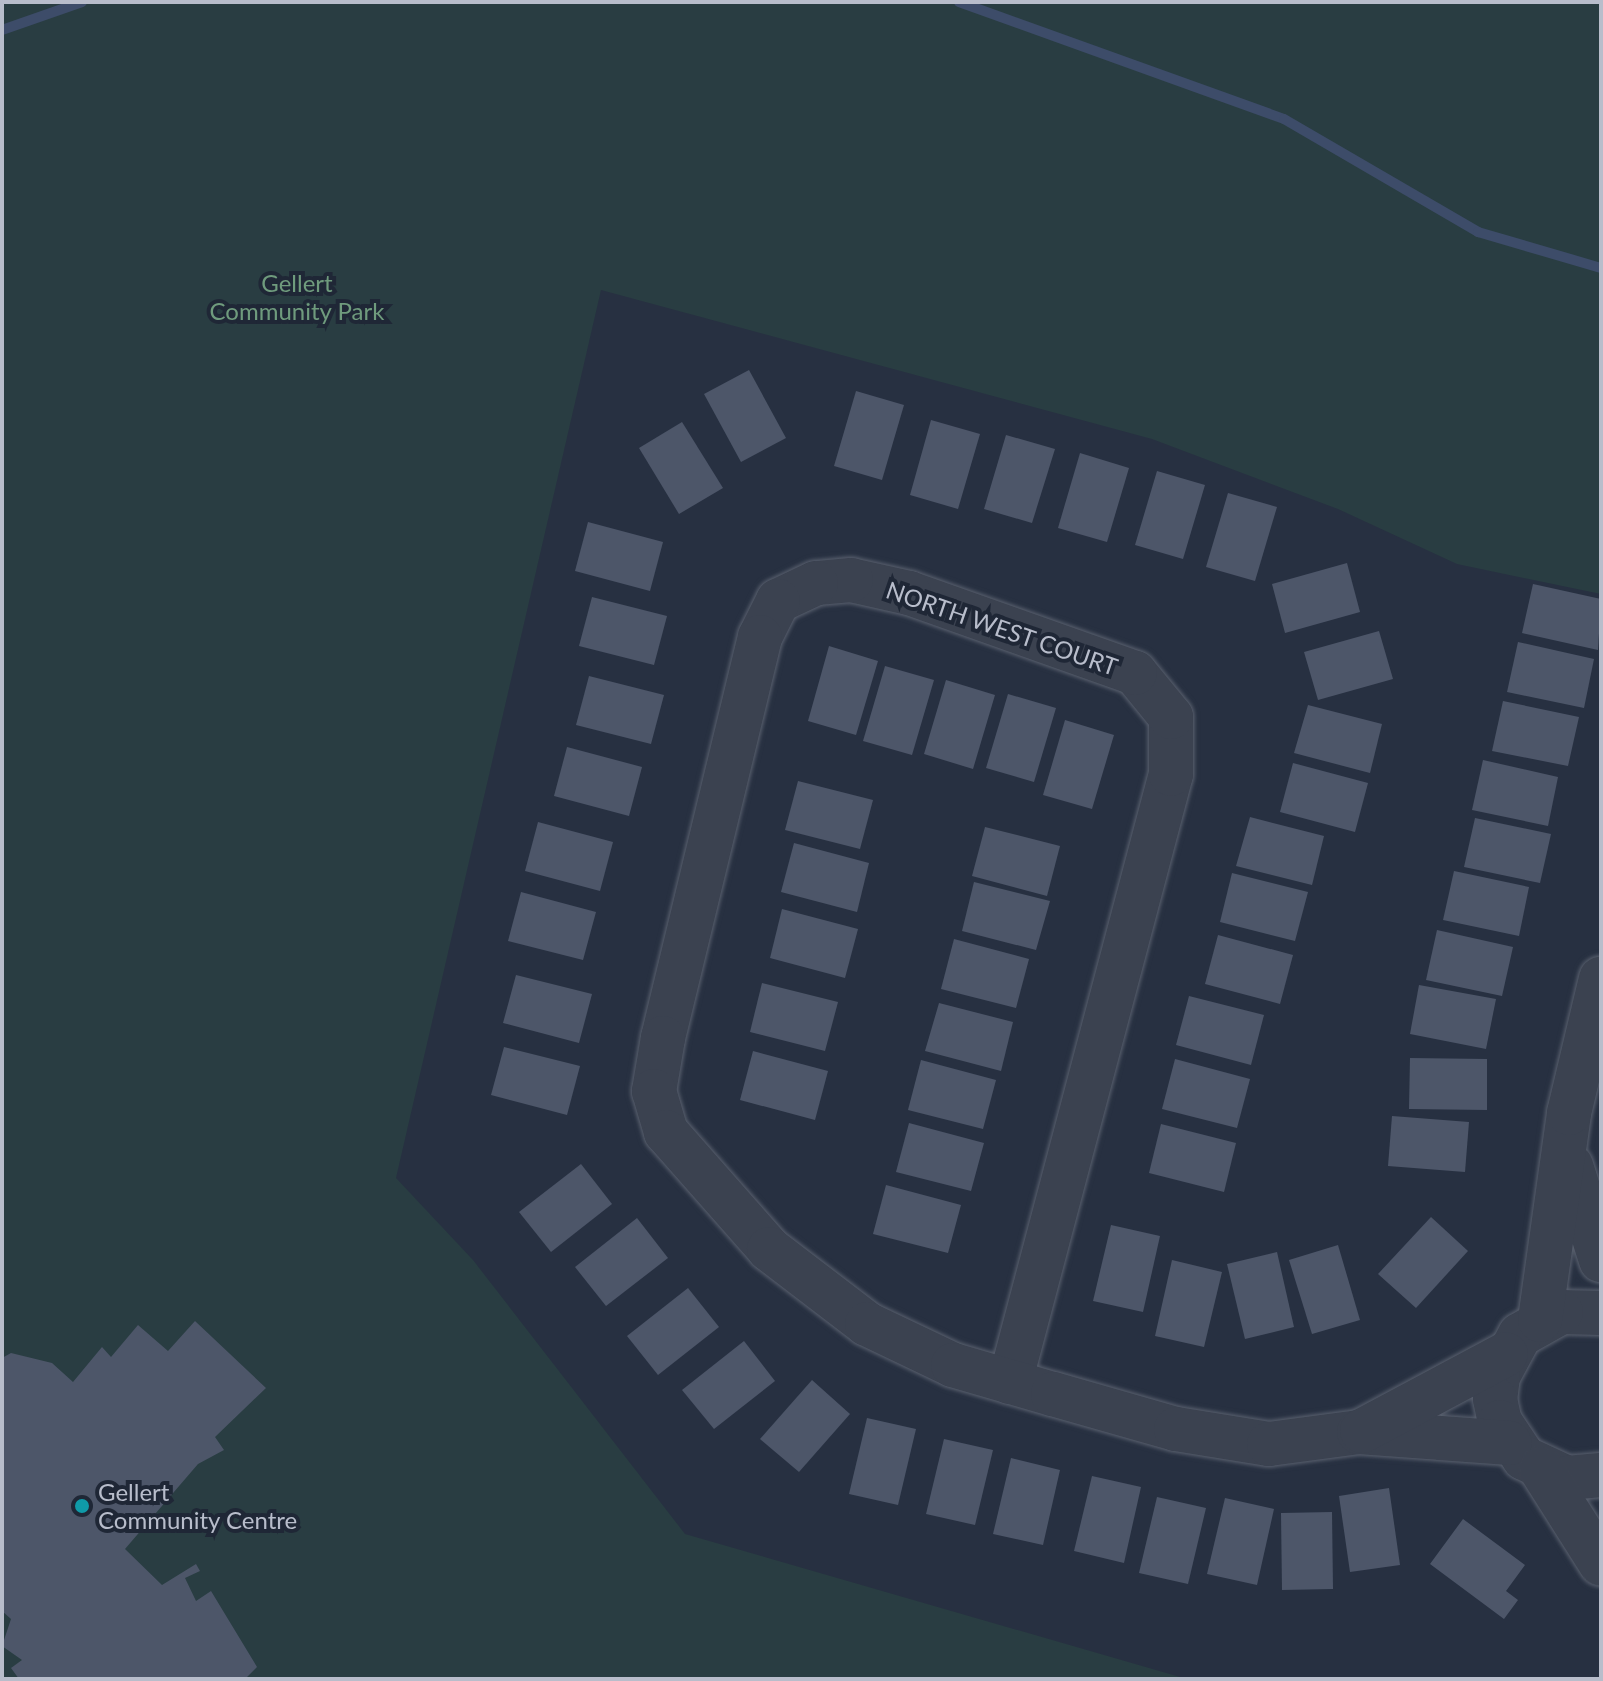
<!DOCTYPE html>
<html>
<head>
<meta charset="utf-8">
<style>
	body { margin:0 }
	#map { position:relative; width:1603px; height:1681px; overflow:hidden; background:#273041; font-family:Lato,sans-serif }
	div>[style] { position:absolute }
	.green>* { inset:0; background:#293d42 }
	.stream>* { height:10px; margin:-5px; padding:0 5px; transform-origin:5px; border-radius:5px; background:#3d4c69 }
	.building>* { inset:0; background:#4d5669 }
	.roads { filter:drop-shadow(0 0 2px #59606e) drop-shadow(0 0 2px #59606e) }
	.minor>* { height:44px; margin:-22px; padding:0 22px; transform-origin:22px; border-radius:22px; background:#3b4250 }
	.dots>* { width:22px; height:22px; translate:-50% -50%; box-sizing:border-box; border:4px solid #1f2736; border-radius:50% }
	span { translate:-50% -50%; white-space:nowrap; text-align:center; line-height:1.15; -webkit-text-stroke:8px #1f2736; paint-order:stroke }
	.park-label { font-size:24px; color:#6f9b7d }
	.street-label { font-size:24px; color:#b8bdcb }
	.poi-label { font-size:24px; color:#b8bdcb }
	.left { translate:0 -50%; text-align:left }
	.frame { position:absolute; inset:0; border:4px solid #b8bdcb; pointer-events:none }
</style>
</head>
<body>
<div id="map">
	<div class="green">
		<div style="clip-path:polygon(2px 2px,1601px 2px,1601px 594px,1457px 564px,1338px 509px,1152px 439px,601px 290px,396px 1178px,473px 1260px,685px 1534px,1187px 1679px,2px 1679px)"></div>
	</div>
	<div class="stream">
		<div style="left:959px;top:2px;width:345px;rotate:19.8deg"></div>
		<div style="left:1284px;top:119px;width:225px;rotate:30.2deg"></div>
		<div style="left:1478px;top:232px;width:128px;rotate:16.3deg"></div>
		<div style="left:2px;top:30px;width:85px;rotate:-19.3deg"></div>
	</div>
	<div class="building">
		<div style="clip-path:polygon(749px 370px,786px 438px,741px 462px,704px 394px)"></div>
		<div style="clip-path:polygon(856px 391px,904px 405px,882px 480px,834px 466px)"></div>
		<div style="clip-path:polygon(931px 420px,980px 434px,958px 509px,910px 495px)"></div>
		<div style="clip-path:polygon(682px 422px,723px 488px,679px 514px,639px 448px)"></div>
		<div style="clip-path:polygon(1006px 435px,1055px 449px,1032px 523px,984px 509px)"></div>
		<div style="clip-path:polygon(1080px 453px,1129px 468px,1107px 542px,1058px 528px)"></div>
		<div style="clip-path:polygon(1157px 471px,1205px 485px,1183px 559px,1135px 545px)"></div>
		<div style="clip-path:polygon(1228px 493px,1277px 507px,1255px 581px,1206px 567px)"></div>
		<div style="clip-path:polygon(588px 522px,663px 542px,650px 591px,575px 571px)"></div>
		<div style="clip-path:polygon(1347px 563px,1360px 612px,1285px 633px,1272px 584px)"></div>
		<div style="clip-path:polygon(1533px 584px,1601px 599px,1598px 650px,1522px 633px)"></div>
		<div style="clip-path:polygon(592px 597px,667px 616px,654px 665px,579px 646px)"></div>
		<div style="clip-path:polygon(1379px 631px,1393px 679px,1318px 700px,1304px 652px)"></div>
		<div style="clip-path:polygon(1518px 642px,1594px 659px,1584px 708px,1507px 692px)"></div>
		<div style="clip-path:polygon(829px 646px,878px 661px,856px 735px,808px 721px)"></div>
		<div style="clip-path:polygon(885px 666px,934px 680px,912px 755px,863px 741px)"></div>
		<div style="clip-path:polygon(589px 676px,664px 695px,651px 744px,576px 725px)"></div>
		<div style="clip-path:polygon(946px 680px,995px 695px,973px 769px,924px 754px)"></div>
		<div style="clip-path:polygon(1008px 694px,1056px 708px,1034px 782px,986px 768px)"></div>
		<div style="clip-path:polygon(1503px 701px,1579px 717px,1568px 766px,1492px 751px)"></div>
		<div style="clip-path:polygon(1308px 705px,1382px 724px,1370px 773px,1294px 753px)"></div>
		<div style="clip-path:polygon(1065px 720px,1114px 735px,1092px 809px,1043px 795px)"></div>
		<div style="clip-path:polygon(567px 747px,642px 767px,629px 816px,554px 796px)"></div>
		<div style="clip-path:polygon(1483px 760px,1558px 777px,1548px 826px,1472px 810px)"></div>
		<div style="clip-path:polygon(1293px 763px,1368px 783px,1355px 832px,1280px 812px)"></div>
		<div style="clip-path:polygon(798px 781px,873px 800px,860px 849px,785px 830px)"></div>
		<div style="clip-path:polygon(1250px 817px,1324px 836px,1312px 885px,1236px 866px)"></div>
		<div style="clip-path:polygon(1475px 818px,1551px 834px,1540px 883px,1464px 867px)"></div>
		<div style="clip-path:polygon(538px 822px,613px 842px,600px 891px,525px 871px)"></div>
		<div style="clip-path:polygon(985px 827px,1060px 846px,1047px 896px,972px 876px)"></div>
		<div style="clip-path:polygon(794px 843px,869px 863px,857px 912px,781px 892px)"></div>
		<div style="clip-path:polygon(1454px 871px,1529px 887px,1519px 936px,1443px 920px)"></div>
		<div style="clip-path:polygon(1232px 873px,1308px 892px,1295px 941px,1220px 922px)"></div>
		<div style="clip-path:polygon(974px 882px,1050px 901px,1036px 950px,962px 931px)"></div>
		<div style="clip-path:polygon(521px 892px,596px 912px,583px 960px,508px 941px)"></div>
		<div style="clip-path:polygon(782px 909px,858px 929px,845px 978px,770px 958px)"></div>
		<div style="clip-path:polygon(1437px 930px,1513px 947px,1502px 996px,1426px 980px)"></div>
		<div style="clip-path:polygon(1218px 935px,1293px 955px,1280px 1004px,1205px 984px)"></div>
		<div style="clip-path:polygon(954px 939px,1029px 959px,1016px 1008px,941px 989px)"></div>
		<div style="clip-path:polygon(516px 975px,592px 994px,579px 1043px,503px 1023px)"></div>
		<div style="clip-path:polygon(762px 983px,838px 1002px,825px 1051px,750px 1032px)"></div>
		<div style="clip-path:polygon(1419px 985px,1496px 999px,1486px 1049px,1410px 1034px)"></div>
		<div style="clip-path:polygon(1189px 996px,1264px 1015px,1251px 1065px,1176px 1045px)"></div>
		<div style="clip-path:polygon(939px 1003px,1013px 1022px,1001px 1071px,925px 1051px)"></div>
		<div style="clip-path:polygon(504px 1047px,580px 1066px,567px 1115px,491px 1095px)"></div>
		<div style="clip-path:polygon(753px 1051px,828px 1071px,815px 1120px,740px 1100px)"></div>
		<div style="clip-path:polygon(1410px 1058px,1487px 1059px,1487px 1110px,1409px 1109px)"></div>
		<div style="clip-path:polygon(1175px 1059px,1250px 1079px,1237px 1128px,1162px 1109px)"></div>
		<div style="clip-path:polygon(921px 1060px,996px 1080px,983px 1129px,908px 1110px)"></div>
		<div style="clip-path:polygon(1392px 1116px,1469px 1122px,1465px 1172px,1388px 1166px)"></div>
		<div style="clip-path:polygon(909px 1123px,984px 1143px,971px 1191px,896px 1172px)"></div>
		<div style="clip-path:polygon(1161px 1124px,1236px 1143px,1224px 1192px,1149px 1173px)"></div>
		<div style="clip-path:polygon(581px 1164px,612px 1204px,551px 1252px,519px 1212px)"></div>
		<div style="clip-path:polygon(886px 1185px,961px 1205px,948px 1253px,873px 1234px)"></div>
		<div style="clip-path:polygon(1431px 1217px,1468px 1251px,1416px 1308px,1378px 1274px)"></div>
		<div style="clip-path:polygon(637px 1218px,668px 1258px,606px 1306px,575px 1267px)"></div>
		<div style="clip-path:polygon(1111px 1225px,1160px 1236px,1143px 1312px,1093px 1301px)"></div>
		<div style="clip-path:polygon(1338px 1245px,1360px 1320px,1312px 1334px,1289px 1260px)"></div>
		<div style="clip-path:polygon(1277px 1252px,1294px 1327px,1245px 1339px,1227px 1264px)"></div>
		<div style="clip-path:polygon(1172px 1260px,1222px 1272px,1204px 1347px,1155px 1336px)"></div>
		<div style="clip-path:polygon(688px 1288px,719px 1327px,658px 1375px,627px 1336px)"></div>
		<div style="clip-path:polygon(195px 1321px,266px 1388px,215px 1437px,224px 1450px,198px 1464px,125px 1549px,162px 1585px,196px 1564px,200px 1571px,185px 1578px,196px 1601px,211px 1591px,257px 1667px,245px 1679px,19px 1679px,11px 1668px,22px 1660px,2px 1646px,11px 1619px,2px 1611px,2px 1358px,11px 1353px,52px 1363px,73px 1382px,102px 1347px,111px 1357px,138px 1325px,168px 1351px)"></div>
		<div style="clip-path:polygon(744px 1341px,775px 1381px,714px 1429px,682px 1390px)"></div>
		<div style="clip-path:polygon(812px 1380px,850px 1414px,799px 1472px,760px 1439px)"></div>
		<div style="clip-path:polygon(867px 1418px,916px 1429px,898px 1505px,849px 1494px)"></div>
		<div style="clip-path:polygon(944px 1439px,993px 1450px,975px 1525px,926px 1514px)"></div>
		<div style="clip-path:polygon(1011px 1458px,1060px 1470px,1043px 1545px,993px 1534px)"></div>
		<div style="clip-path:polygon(1092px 1476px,1141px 1487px,1124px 1563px,1074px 1551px)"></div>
		<div style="clip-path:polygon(1389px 1488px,1400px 1565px,1350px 1572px,1339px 1496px)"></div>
		<div style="clip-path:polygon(1157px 1497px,1206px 1508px,1188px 1584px,1139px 1573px)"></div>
		<div style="clip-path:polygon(1225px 1498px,1274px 1509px,1257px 1585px,1207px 1574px)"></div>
		<div style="clip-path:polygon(1332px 1512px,1333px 1589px,1282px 1590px,1281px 1513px)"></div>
		<div style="clip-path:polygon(1463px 1519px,1525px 1565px,1506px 1591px,1518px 1600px,1504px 1619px,1430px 1564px)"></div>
	</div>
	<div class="roads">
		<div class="minor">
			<div style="left:1571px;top:1166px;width:99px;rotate:72.3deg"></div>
			<div style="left:1601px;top:1313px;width:40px;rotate:-178.6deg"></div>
			<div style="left:1561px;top:1312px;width:47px;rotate:150.7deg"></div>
			<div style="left:1520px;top:1335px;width:47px;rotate:118.2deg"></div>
			<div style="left:1498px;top:1376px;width:23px;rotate:97deg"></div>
			<div style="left:1495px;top:1399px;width:24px;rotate:78deg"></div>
			<div style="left:1500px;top:1422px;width:43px;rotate:56.3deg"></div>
			<div style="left:1524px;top:1458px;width:47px;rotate:24.9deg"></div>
			<div style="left:1567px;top:1478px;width:34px;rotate:-5deg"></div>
			<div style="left:1540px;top:1320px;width:209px;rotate:-82deg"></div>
			<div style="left:1569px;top:1113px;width:138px;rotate:-76.6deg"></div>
			<div style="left:1010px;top:1382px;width:629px;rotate:-75.17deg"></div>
			<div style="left:1171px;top:774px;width:57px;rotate:-90deg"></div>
			<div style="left:1171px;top:717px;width:57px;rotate:-129.3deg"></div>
			<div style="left:1135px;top:673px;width:240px;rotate:-160.5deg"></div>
			<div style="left:909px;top:593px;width:59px;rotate:-167.4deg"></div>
			<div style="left:851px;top:580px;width:35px;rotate:175deg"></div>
			<div style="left:816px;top:583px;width:42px;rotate:154.7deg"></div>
			<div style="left:778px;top:601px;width:40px;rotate:116.6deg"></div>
			<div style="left:760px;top:637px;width:413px;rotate:103.6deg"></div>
			<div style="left:663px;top:1038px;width:54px;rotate:99.6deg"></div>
			<div style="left:654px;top:1091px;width:43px;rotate:73.7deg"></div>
			<div style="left:666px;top:1132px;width:156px;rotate:48.6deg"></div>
			<div style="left:769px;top:1249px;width:123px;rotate:37.4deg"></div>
			<div style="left:867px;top:1324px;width:95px;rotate:25.5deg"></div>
			<div style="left:953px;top:1365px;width:104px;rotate:16.2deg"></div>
			<div style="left:1053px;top:1394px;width:128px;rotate:15.9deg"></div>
			<div style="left:1176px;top:1429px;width:94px;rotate:9.2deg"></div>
			<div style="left:1269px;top:1444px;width:91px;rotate:-7.6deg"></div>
			<div style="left:1359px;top:1432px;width:151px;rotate:4.2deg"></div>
			<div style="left:1362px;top:1431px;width:163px;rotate:-28.1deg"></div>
			<div style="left:1541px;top:1469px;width:112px;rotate:57.7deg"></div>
		</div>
	</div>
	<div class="dots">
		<div style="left:82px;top:1506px;background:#0f9aa8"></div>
	</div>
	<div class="park-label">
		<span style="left:297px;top:297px">Gellert<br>Community Park</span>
	</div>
	<div class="street-label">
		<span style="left:1002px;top:628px;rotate:19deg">NORTH WEST COURT</span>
	</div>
	<div class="poi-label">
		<span class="left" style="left:98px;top:1506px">Gellert<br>Community Centre</span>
	</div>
	<div class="frame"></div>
</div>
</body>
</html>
